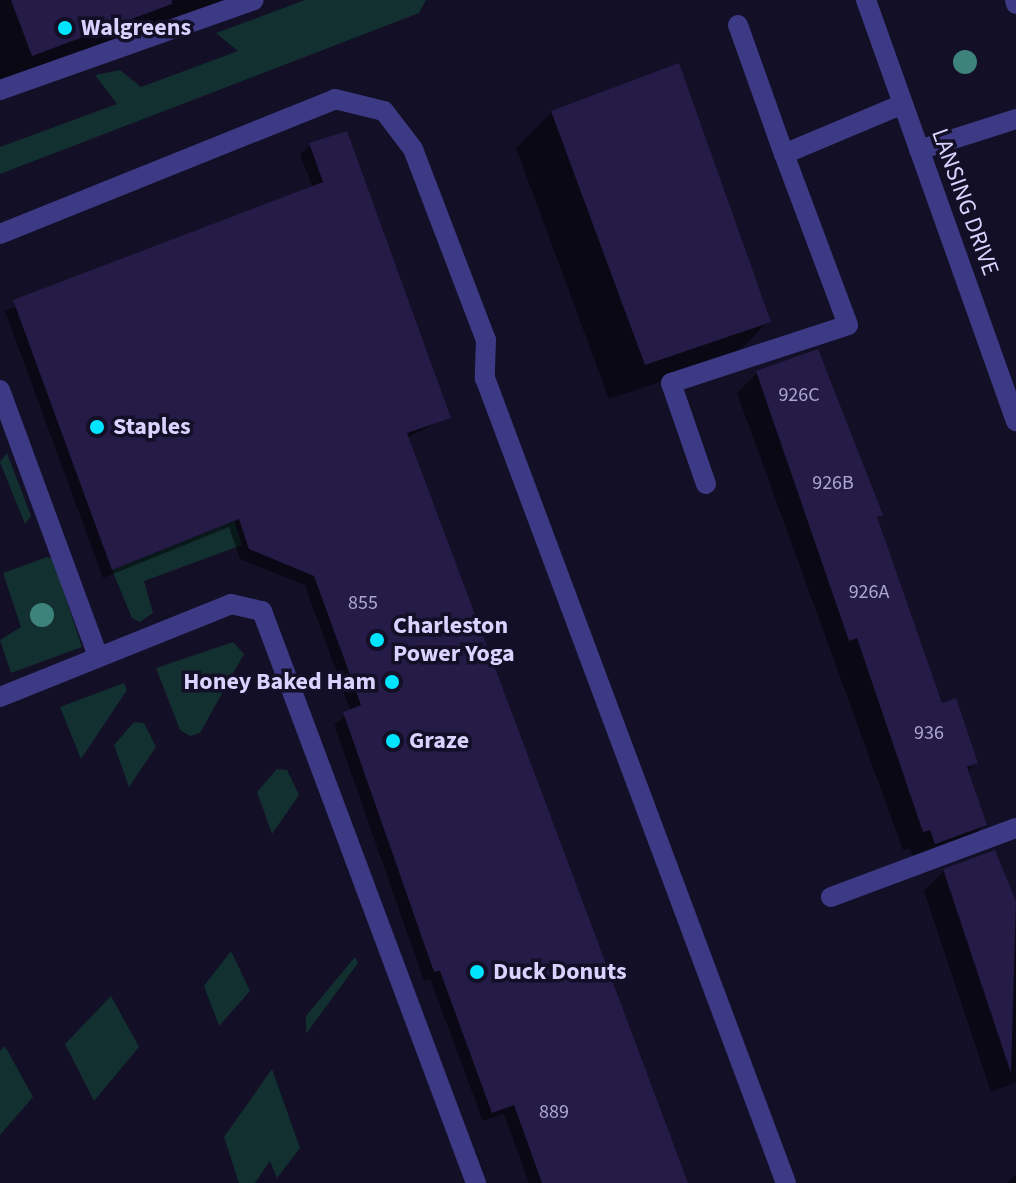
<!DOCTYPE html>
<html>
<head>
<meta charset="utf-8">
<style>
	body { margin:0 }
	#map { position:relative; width:1016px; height:1183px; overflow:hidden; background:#130f26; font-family:"Source Sans 3",sans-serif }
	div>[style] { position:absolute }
	.green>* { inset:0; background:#12302f }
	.shadow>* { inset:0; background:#0007 }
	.building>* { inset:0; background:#241b47 }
	.service>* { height:20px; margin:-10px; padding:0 10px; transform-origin:10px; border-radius:10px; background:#3d3a85 }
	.minor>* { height:20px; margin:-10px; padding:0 10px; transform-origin:10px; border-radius:10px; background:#3d3a85 }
	.trees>* { width:24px; height:24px; margin:-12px; border-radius:50%; background:#3d827b }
	.dots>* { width:22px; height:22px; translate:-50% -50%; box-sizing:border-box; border:4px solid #130f26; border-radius:50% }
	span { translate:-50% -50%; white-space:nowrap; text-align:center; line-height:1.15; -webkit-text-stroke:7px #130f26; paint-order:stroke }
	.number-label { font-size:20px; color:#aca6d1 }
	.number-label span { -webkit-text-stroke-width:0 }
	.poi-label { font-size:24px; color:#d9d4ff; font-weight:700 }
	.left { translate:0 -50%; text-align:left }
	.right { translate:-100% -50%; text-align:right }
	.street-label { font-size:24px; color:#d9d4ff }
</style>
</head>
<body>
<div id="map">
	<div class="green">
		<div style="clip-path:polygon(305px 0,426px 0,419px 13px,0 174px,0 147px,117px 104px,95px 75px,120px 70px,141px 87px,238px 51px,216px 33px)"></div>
		<div style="clip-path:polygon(7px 453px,31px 516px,25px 524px,0 462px)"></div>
		<div style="clip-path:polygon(234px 521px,242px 545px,144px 581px,153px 613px,140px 622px,132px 618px,112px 570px)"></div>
		<div style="clip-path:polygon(47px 557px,53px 559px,82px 647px,11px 673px,0 640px,21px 627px,3px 573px)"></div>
		<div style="clip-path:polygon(233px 642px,244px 654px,200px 733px,190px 736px,180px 730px,156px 668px)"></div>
		<div style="clip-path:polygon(124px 683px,127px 690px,81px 759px,60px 707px)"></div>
		<div style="clip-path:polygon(134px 722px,144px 723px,156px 747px,129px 787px,114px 745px)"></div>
		<div style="clip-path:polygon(277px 769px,287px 770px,299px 795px,272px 834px,257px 792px)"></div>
		<div style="clip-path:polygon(231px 951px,250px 991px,219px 1026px,204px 986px)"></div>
		<div style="clip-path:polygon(355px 957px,358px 963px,306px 1034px,306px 1016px)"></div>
		<div style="clip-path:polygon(111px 996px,139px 1047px,94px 1101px,65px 1044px)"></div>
		<div style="clip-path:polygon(5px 1046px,33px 1097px,0 1135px,0 1051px)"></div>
		<div style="clip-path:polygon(272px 1069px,300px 1148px,277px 1178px,270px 1161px,255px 1183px,239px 1183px,224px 1137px)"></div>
	</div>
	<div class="shadow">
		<div style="clip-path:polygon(0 0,240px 0,0 89px)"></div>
		<div style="clip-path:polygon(552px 112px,769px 321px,733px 357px,609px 399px,516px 148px)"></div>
		<div style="clip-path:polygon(310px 145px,448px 417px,407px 438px,686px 1183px,529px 1183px,504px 1114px,483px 1121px,430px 979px,424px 981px,334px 724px,351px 712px,305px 585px,240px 559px,229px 527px,103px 578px,5px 311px,313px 188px,300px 154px)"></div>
		<div style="clip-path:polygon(757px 373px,881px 514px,876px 519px,941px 706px,976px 763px,966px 772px,985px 824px,965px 844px,915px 863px,910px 848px,903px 850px,737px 393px)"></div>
		<div style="clip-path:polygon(994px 852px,1016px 910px,1016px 1082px,991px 1092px,924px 891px,944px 871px)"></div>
		<div style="clip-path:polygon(1016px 1174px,1016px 1183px,1007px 1183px)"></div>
	</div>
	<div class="building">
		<div style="clip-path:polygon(11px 0,172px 0,172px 4px,32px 56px)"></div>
		<div style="clip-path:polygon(679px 63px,771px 322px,645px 365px,551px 111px)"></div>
		<div style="clip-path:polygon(347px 131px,451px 418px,407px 433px,688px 1183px,542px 1183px,514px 1105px,492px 1113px,440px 971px,434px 972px,343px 712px,361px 705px,314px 576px,249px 549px,239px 519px,112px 570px,13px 300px,323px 182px,309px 143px)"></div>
		<div style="clip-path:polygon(818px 349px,883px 515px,877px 517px,942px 703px,956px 698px,978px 763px,967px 767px,987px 825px,935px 844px,930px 830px,923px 832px,857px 638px,849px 641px,756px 371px)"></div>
		<div style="clip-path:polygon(995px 850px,1016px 901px,1011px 1073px,943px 869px)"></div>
	</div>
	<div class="service">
		<div style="left:1015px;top:0;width:4px;rotate:76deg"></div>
		<div style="left:738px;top:25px;width:137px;rotate:70.4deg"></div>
		<div style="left:0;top:90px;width:269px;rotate:-19.5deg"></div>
		<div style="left:919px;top:150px;width:102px;rotate:-17.7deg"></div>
		<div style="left:0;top:234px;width:361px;rotate:-21.9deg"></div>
		<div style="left:335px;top:99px;width:50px;rotate:13.8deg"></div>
		<div style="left:384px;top:111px;width:48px;rotate:52.7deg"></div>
		<div style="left:413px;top:149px;width:204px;rotate:69.1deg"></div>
		<div style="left:486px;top:340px;width:38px;rotate:92deg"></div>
		<div style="left:485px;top:378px;width:859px;rotate:69.5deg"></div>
		<div style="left:0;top:390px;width:284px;rotate:69.8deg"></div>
		<div style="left:706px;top:484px;width:107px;rotate:-109.1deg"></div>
		<div style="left:671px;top:383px;width:186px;rotate:-18.1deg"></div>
		<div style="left:848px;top:325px;width:183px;rotate:-110.5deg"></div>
		<div style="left:784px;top:154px;width:129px;rotate:-22.8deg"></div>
		<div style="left:0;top:697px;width:249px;rotate:-21.9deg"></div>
		<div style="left:231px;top:604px;width:32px;rotate:13deg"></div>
		<div style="left:262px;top:611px;width:611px;rotate:69.49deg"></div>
		<div style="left:831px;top:897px;width:197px;rotate:-20.5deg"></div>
	</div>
	<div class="minor">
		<div style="left:866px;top:0;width:447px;rotate:70.4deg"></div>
	</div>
	<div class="trees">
		<div style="left:965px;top:62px"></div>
		<div style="left:42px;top:615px"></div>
	</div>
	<div class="dots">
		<div style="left:65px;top:28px;background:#00e5ff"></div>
		<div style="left:97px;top:427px;background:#00e5ff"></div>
		<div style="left:377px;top:640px;background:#00e5ff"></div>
		<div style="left:392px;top:682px;background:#00e5ff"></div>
		<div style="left:393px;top:741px;background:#00e5ff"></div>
		<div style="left:477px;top:972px;background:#00e5ff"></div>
	</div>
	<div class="number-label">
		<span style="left:799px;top:395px">926C</span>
		<span style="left:833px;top:483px">926B</span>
		<span style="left:869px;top:592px">926A</span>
		<span style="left:363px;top:603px">855</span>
		<span style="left:929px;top:733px">936</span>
		<span style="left:554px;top:1112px">889</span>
	</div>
	<div class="poi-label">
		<span class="left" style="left:81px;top:28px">Walgreens</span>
		<span class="left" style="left:113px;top:427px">Staples</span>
		<span class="left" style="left:393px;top:640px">Charleston<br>Power Yoga</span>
		<span class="right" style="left:376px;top:682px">Honey Baked Ham</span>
		<span class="left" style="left:409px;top:741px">Graze</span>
		<span class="left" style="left:493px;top:972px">Duck Donuts</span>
	</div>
	<div class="street-label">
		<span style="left:965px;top:202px;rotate:70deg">LANSING DRIVE</span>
	</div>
</div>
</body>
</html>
